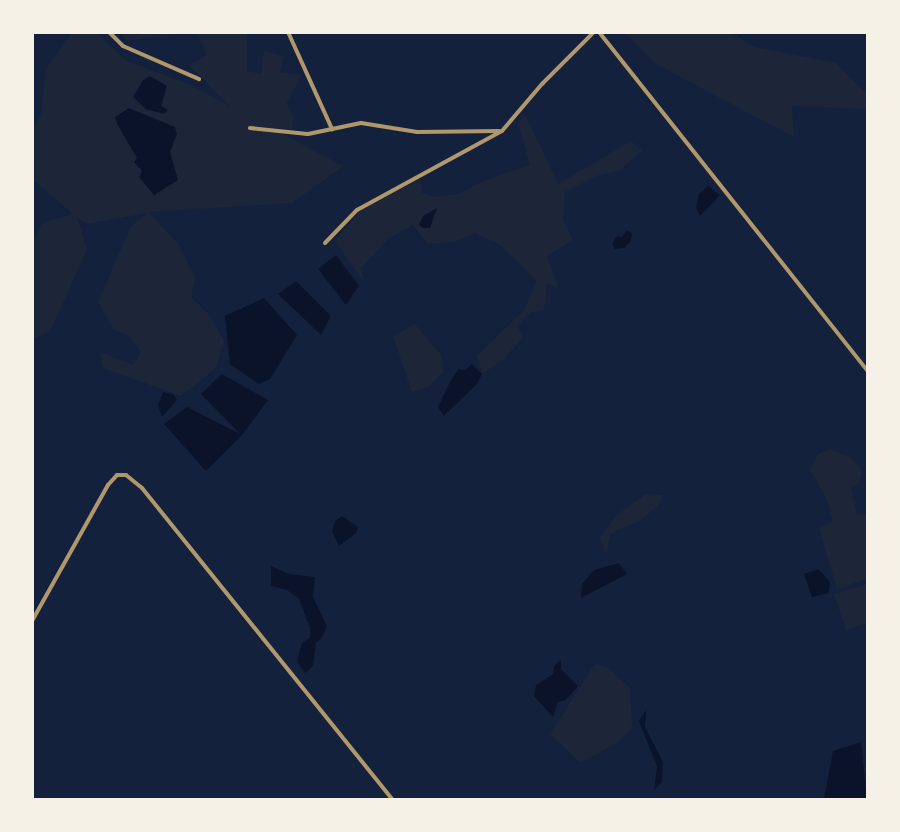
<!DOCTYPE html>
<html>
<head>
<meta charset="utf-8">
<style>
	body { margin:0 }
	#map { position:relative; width:900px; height:832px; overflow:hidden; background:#14213d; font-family:"Zilla Slab",serif }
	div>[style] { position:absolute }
	.green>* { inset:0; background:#1d2539 }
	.water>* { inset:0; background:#0b132b }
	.minor>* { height:4px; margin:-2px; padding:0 2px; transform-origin:2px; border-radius:2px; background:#b1986c }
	span { translate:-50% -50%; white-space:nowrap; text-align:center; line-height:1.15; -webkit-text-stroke:5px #f6f1e7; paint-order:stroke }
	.frame { position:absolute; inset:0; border:34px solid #f6f1e7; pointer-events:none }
</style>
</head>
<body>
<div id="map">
	<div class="green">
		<div style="clip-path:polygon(72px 33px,97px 33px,125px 60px,193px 86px,231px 107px,189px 65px,206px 55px,198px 33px,247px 34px,247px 71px,261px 74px,264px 51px,284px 56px,280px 72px,302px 75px,286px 103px,294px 117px,292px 129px,271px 128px,343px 166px,292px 203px,149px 212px,179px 245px,195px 278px,191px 297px,210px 316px,224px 341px,216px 368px,181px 396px,103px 368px,100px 352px,133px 365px,141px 352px,130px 337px,113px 329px,98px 302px,131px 226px,148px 213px,86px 224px,77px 217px,87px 249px,50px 332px,33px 339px,32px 245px,43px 222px,73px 214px,35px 181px,33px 130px,41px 113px,46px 69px)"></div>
		<div style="clip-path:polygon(121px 33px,182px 33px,126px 41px)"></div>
		<div style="clip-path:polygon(625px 33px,732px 33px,754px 47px,836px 63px,867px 94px,867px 109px,792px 106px,794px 137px,656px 64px)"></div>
		<div style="clip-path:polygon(525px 114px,558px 184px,631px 141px,642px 151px,619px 171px,599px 175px,565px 192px,563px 220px,573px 240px,547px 256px,558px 288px,547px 283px,544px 310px,532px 312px,525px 317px,517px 327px,523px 337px,504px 359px,482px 374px,477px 356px,524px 310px,537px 281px,500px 245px,475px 233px,454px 242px,427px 244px,413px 225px,389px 238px,361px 268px,364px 282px,335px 241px,363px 207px,420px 180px,422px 193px,436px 197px,459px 194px,483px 181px,530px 165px,518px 122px)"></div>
		<div style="clip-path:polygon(415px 324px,442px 356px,443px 373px,428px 387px,412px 392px,393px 336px)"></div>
		<div style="clip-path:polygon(830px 449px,850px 457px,862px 470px,859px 484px,851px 486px,857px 515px,868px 513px,867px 579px,837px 589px,819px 528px,833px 522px,828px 502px,810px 469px,818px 454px)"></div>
		<div style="clip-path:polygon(646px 494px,663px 495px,658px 506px,639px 521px,610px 534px,606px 555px,600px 537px,617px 515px)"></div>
		<div style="clip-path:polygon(867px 584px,867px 623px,846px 630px,834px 594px)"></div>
		<div style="clip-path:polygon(595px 664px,609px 668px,630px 688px,632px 728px,617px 743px,580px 763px,550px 734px)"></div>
	</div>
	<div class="water">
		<div style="clip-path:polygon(150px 76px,167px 86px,161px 106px,168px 110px,164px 114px,146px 109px,133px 97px,143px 80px)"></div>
		<div style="clip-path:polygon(129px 108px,175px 127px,177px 134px,170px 152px,178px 180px,154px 195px,139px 177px,142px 171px,134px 162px,137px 158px,117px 124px,115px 117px)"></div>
		<div style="clip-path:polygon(708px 186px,720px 195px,700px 216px,696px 207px,699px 194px)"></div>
		<div style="clip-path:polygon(437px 208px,430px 228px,423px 228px,419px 225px,423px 216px)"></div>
		<div style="clip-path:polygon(627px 230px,632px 233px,631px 241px,624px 248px,615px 249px,612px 244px,617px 236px,622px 237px)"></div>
		<div style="clip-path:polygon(336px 255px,359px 286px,346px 305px,318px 269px)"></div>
		<div style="clip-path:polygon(296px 281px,331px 316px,321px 335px,278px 294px)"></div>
		<div style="clip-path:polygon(264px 298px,297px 335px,270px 379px,259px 384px,230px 364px,225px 316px)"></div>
		<div style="clip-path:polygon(472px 364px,482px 374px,477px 384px,444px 416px,438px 407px,449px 384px,458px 369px,465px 370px)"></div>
		<div style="clip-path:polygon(222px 374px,268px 400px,242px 435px,206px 471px,164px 424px,187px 407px,240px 434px,201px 394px)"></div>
		<div style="clip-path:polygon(163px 392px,173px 394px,177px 400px,162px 417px,158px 405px)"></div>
		<div style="clip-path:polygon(342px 516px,358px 527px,356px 533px,339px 546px,332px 532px,335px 521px)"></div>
		<div style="clip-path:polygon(619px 563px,627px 574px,581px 598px,582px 584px,594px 570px)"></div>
		<div style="clip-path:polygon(271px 566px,289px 574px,315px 577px,313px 597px,327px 626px,321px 639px,316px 642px,313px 666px,305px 673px,297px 661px,302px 643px,310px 637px,310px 628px,299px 599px,287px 590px,271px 586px)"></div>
		<div style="clip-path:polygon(818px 569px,830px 582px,829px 593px,812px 597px,804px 574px)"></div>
		<div style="clip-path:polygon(561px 660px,561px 669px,578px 686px,566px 700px,558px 702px,553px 717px,534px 696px,536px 685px,553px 674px,554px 666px)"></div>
		<div style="clip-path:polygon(646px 710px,645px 727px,663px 762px,662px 782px,654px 790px,657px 767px,639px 721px)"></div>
		<div style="clip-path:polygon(861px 742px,867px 799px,824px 799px,833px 751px)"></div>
	</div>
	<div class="minor">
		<div style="left:109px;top:32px;width:20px;rotate:45deg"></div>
		<div style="left:123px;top:46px;width:83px;rotate:23.5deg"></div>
		<div style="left:288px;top:32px;width:107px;rotate:65.6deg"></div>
		<div style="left:599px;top:32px;width:434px;rotate:51.6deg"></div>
		<div style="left:250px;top:128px;width:58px;rotate:5.9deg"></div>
		<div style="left:308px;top:134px;width:54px;rotate:-11.7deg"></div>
		<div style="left:361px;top:123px;width:57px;rotate:9.1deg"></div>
		<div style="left:417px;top:132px;width:82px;rotate:-0.7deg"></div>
		<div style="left:325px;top:243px;width:46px;rotate:-45.9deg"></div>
		<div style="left:357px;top:210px;width:165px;rotate:-28.6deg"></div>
		<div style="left:502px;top:131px;width:62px;rotate:-49.6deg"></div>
		<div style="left:542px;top:84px;width:74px;rotate:-45deg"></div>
		<div style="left:32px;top:621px;width:156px;rotate:-60.8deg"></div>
		<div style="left:108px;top:485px;width:13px;rotate:-48deg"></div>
		<div style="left:117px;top:475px;width:9px"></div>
		<div style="left:126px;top:475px;width:21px;rotate:39deg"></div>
		<div style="left:142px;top:488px;width:400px;rotate:51.2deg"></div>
	</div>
	<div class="frame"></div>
</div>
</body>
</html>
